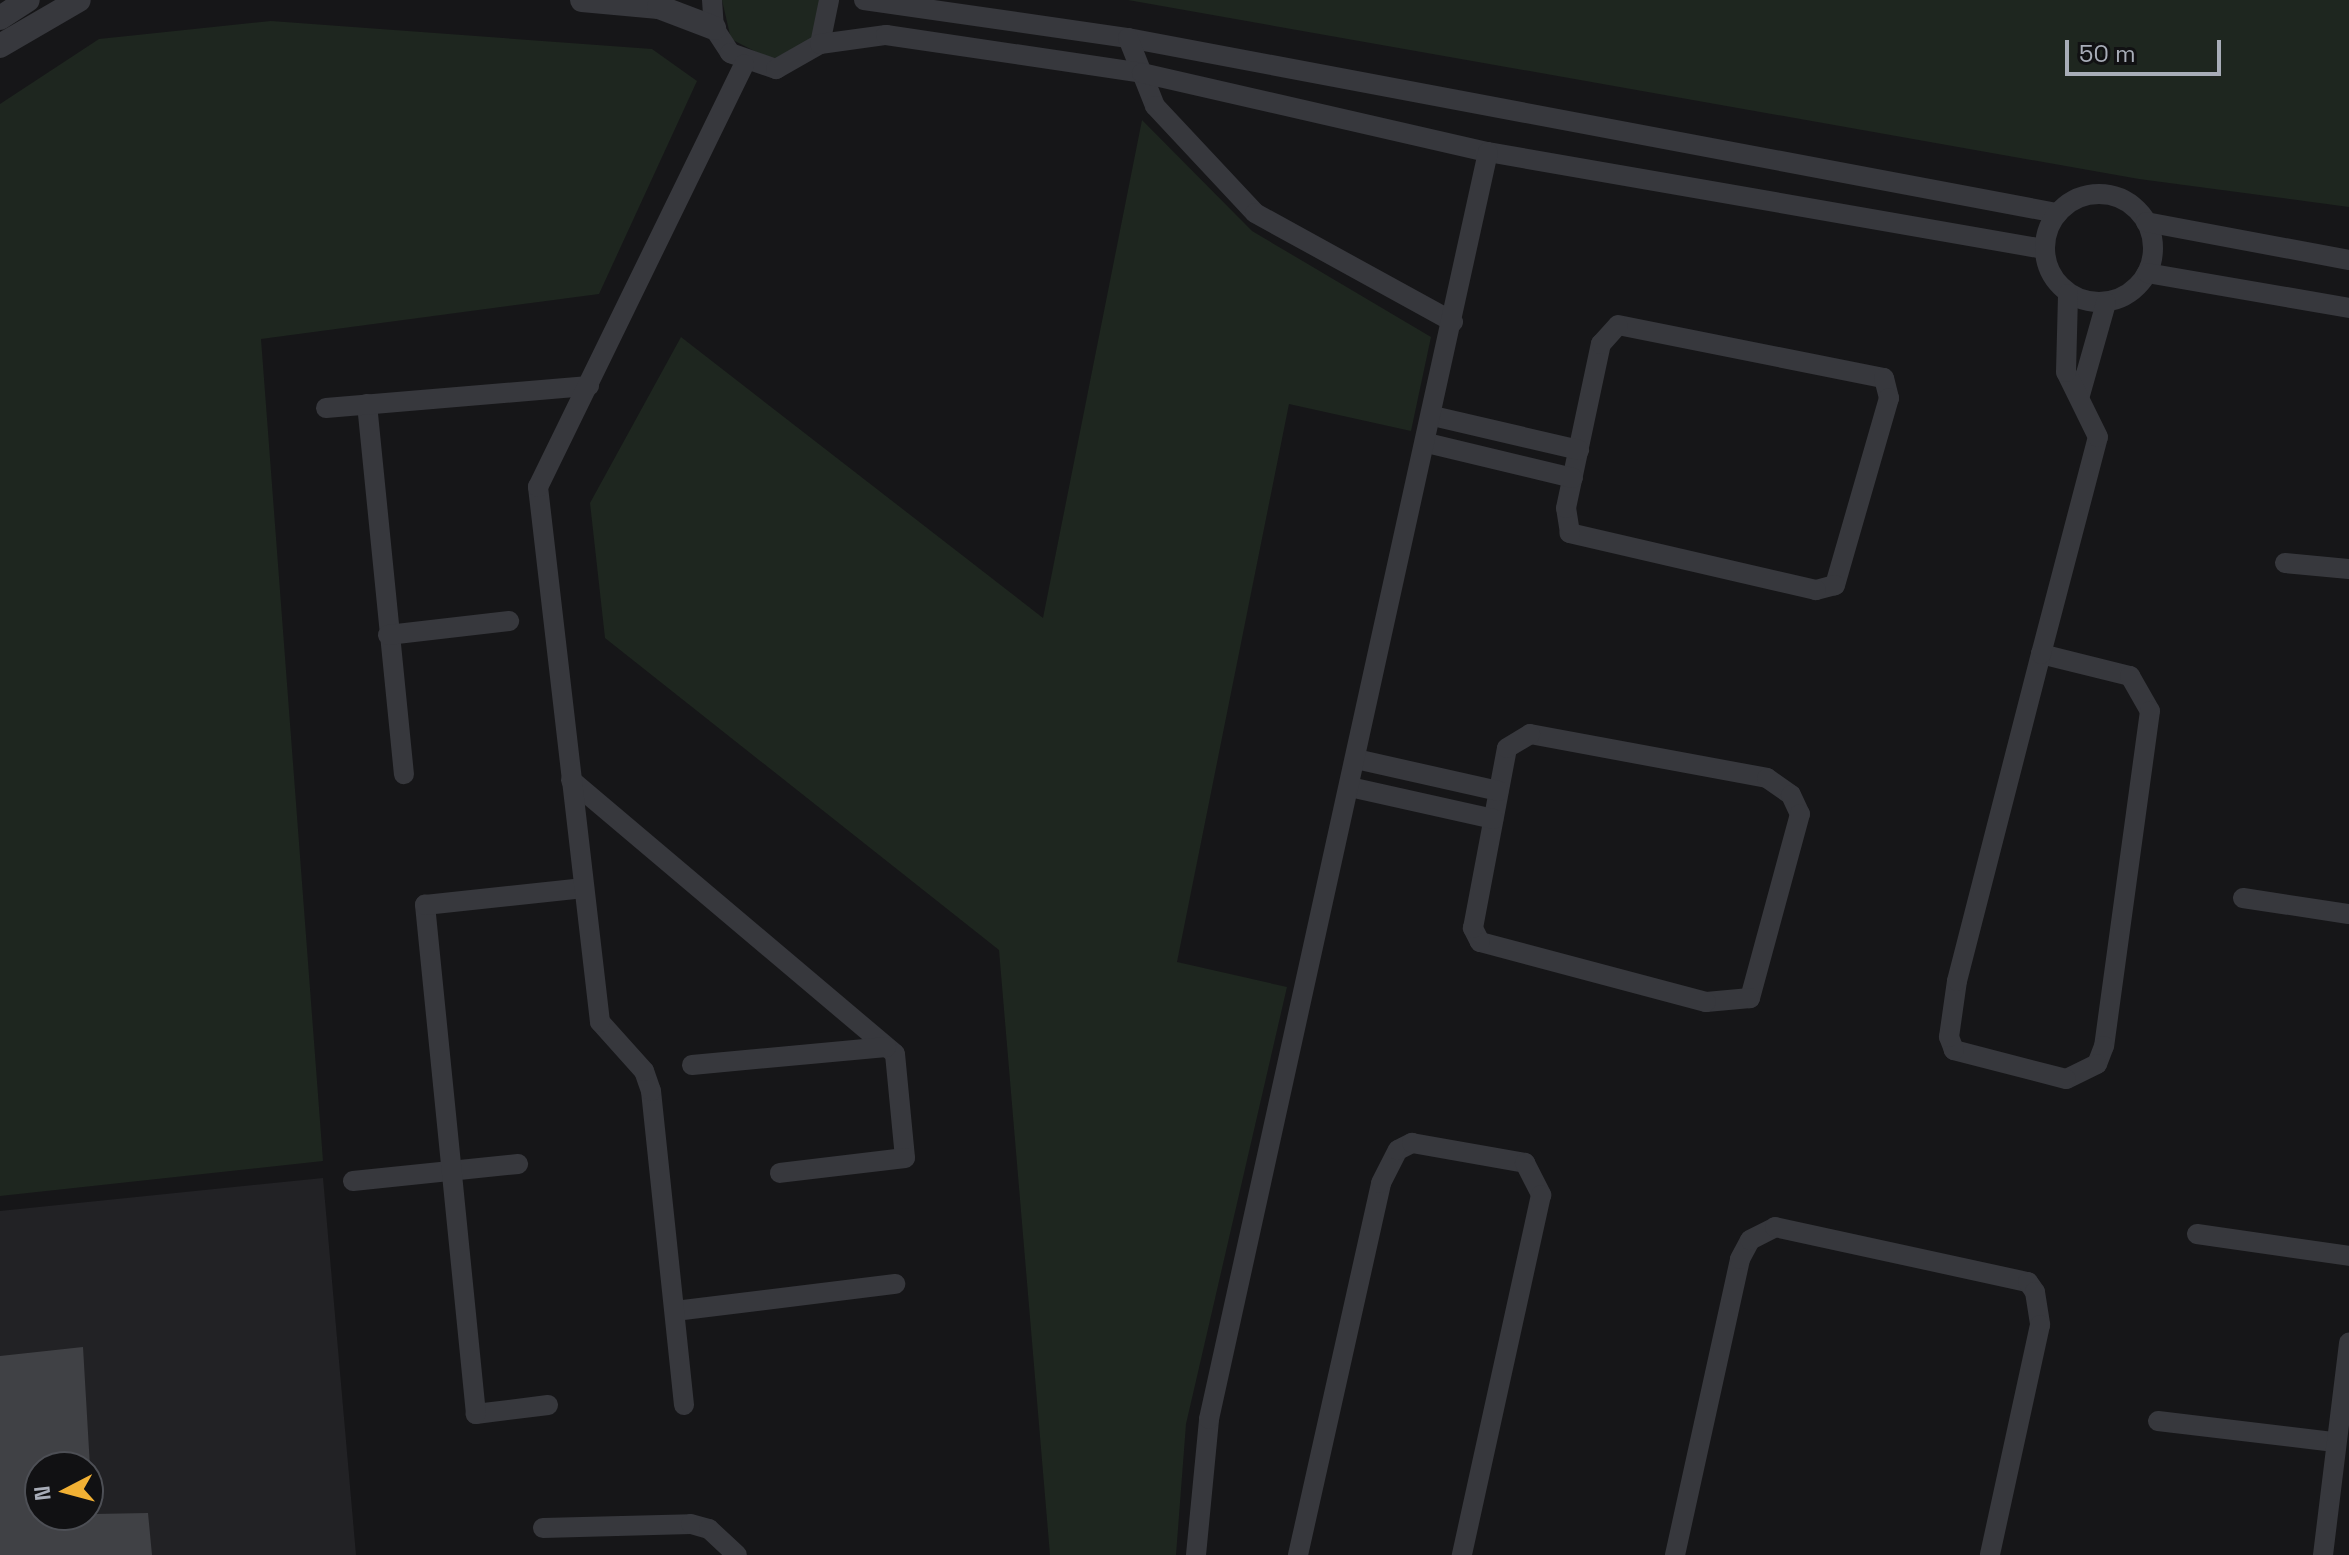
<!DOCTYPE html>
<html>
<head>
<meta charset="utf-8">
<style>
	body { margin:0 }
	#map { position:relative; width:2349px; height:1555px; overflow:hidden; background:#161618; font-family:"Space Grotesk",sans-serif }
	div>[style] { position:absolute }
	.built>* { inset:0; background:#222225 }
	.green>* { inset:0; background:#1e261f }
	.building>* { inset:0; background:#404145 }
	.minor>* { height:20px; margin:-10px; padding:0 10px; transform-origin:10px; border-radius:10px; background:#37383d }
	.minor>.ring { margin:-10px; padding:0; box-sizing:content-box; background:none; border:20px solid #37383d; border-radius:50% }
	.tertiary>* { height:24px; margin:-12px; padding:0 12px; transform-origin:12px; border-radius:12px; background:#37383d }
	span { translate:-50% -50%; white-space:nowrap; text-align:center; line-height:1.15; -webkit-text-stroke:8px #111113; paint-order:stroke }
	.north { position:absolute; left:24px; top:1451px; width:80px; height:80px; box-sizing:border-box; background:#111113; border:2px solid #4d4f55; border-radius:50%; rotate:264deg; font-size:22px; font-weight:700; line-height:32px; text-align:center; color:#a8adb8 }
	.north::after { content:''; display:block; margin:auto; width:28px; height:36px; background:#f2b134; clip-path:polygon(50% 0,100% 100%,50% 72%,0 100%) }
	.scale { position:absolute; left:2065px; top:40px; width:156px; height:36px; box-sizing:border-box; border:4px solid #a8adb8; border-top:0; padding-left:10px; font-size:24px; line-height:28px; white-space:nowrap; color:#a8adb8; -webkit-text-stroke:6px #111113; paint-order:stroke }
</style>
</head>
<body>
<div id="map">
	<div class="built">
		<div style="clip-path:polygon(evenodd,323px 1178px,356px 1555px,0 1555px,0 1211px,323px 1178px,40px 1467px,88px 1467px,88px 1515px,40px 1515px,40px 1467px)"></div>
	</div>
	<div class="green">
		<div style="clip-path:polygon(722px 0,820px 0,812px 39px,772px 60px,731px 39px)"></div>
		<div style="clip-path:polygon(1128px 0,2349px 0,2349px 207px,2139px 179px)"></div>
		<div style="clip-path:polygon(271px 21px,652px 49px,697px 81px,599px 294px,261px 339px,323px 1161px,0 1196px,0 104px,99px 39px)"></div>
		<div style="clip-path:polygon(1142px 120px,1252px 231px,1431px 337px,1411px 431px,1289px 404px,1177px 962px,1287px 987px,1186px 1424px,1176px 1555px,1050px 1555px,999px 950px,605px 638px,590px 503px,681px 337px,1043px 618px)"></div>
	</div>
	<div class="building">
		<div style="clip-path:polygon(83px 1347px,90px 1467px,40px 1467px,40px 1515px,148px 1513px,152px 1555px,0 1555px,0 1356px)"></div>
	</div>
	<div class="minor">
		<div style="left:712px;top:0;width:28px;rotate:86deg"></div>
		<div style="left:714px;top:28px;width:30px;rotate:57deg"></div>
		<div style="left:730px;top:53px;width:49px;rotate:19.2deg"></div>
		<div style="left:776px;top:69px;width:51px;rotate:-29.6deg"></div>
		<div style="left:820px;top:44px;width:45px;rotate:-78.4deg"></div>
		<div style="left:864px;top:0;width:267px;rotate:8.2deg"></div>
		<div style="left:1128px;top:38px;width:945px;rotate:10.67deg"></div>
		<div style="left:1128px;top:38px;width:73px;rotate:68.3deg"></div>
		<div style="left:1155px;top:106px;width:146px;rotate:46.9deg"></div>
		<div style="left:1255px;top:213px;width:226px;rotate:28.8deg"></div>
		<div style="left:820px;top:44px;width:67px;rotate:-7.8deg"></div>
		<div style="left:886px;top:35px;width:259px;rotate:8.4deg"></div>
		<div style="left:1142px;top:73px;width:355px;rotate:12.9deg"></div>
		<div style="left:1488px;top:152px;width:564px;rotate:9.9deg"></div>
		<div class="ring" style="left:2045px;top:194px;width:88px;height:88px"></div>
		<div style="left:2146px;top:222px;width:207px;rotate:10.6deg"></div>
		<div style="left:2147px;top:273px;width:205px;rotate:9.8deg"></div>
		<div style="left:1618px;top:325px;width:271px;rotate:11.3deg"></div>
		<div style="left:1884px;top:378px;width:21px;rotate:76deg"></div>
		<div style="left:1889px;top:398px;width:195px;rotate:106.1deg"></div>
		<div style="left:1835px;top:585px;width:20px;rotate:165deg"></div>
		<div style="left:1816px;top:590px;width:253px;rotate:-167deg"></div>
		<div style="left:1570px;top:533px;width:25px;rotate:-99deg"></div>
		<div style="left:1566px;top:508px;width:168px;rotate:-78deg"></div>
		<div style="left:1601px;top:344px;width:25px;rotate:-48deg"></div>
		<div style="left:2080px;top:395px;width:96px;rotate:-74.2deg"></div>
		<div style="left:367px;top:404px;width:372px;rotate:84.3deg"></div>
		<div style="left:326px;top:408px;width:264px;rotate:-4.8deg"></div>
		<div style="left:1433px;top:416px;width:150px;rotate:13.1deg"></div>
		<div style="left:1427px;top:443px;width:150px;rotate:13.5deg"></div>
		<div style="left:2285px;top:563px;width:64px;rotate:5.4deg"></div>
		<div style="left:388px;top:635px;width:122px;rotate:-6.6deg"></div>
		<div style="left:2041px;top:654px;width:92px;rotate:13.9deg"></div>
		<div style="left:2130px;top:676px;width:40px;rotate:60.3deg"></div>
		<div style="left:2150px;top:711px;width:338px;rotate:97.8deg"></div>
		<div style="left:2104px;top:1046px;width:19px;rotate:111deg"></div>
		<div style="left:2097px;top:1064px;width:34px;rotate:154deg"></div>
		<div style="left:2066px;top:1079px;width:116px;rotate:-165.5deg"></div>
		<div style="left:1954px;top:1050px;width:14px;rotate:-111deg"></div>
		<div style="left:1949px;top:1037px;width:57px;rotate:-81.9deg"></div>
		<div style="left:1957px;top:981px;width:338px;rotate:-75.6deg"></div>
		<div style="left:2041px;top:654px;width:224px;rotate:-75.3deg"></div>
		<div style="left:2098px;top:437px;width:72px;rotate:-116.2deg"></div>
		<div style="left:2066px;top:372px;width:78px;rotate:-88.5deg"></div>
		<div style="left:1530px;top:734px;width:241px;rotate:10.5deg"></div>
		<div style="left:1767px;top:778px;width:29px;rotate:35deg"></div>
		<div style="left:1791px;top:795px;width:21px;rotate:65deg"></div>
		<div style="left:1800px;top:814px;width:191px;rotate:105.2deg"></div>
		<div style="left:1750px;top:998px;width:44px;rotate:174.8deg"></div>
		<div style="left:1706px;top:1002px;width:234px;rotate:-165.1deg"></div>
		<div style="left:1480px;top:942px;width:16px;rotate:-117deg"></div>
		<div style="left:1473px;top:928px;width:183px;rotate:-79.3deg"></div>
		<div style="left:1507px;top:748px;width:27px;rotate:-31deg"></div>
		<div style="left:1356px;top:759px;width:146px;rotate:12.7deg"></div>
		<div style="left:571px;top:780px;width:424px;rotate:40.2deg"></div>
		<div style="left:895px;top:1054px;width:104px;rotate:84.5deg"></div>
		<div style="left:905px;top:1158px;width:126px;rotate:173.2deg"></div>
		<div style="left:1350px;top:787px;width:147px;rotate:12.6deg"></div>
		<div style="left:2243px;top:898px;width:107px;rotate:8.6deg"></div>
		<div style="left:692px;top:1065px;width:195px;rotate:-5.3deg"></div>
		<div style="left:353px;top:1181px;width:166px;rotate:-5.9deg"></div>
		<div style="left:2197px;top:1234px;width:154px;rotate:8.2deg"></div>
		<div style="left:675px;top:1311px;width:222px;rotate:-7deg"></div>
		<div style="left:548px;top:1405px;width:73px;rotate:172.9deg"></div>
		<div style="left:476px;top:1414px;width:512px;rotate:-95.72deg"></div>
		<div style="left:425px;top:905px;width:160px;rotate:-6.1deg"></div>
		<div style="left:684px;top:1405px;width:316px;rotate:-96deg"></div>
		<div style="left:651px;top:1091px;width:21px;rotate:-109deg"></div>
		<div style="left:644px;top:1071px;width:66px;rotate:-131.9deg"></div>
		<div style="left:600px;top:1022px;width:539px;rotate:-96.61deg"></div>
		<div style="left:538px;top:487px;width:470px;rotate:-64deg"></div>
		<div style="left:2158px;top:1421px;width:178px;rotate:6.8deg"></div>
		<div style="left:543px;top:1528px;width:148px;rotate:-1.5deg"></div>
		<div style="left:691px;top:1524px;width:19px;rotate:16deg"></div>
		<div style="left:709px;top:1529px;width:38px;rotate:43deg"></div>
		<div style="left:1196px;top:1555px;width:137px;rotate:-84.5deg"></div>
		<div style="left:1209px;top:1419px;width:1297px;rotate:-77.58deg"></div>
		<div style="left:1298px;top:1555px;width:381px;rotate:-77.4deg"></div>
		<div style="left:1381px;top:1183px;width:37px;rotate:-63deg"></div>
		<div style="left:1398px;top:1150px;width:16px;rotate:-27deg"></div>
		<div style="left:1412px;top:1143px;width:115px;rotate:10deg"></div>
		<div style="left:1525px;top:1163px;width:36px;rotate:63deg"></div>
		<div style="left:1541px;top:1195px;width:369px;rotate:102.4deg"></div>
		<div style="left:1675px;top:1555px;width:303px;rotate:-77.6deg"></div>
		<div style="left:1740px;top:1259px;width:21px;rotate:-62deg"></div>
		<div style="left:1750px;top:1240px;width:28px;rotate:-27deg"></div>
		<div style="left:1775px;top:1227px;width:259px;rotate:12.3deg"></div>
		<div style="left:2028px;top:1282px;width:12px;rotate:55deg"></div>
		<div style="left:2035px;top:1292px;width:33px;rotate:81deg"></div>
		<div style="left:2040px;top:1325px;width:235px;rotate:102.3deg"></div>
		<div style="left:2323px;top:1555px;width:214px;rotate:-83deg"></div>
	</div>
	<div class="tertiary">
		<div style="left:582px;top:0;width:77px;rotate:5.2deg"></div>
		<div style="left:659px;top:7px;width:59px;rotate:20.9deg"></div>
		<div style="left:0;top:18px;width:33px;rotate:-33deg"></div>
		<div style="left:0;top:46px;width:91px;rotate:-30.2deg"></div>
	</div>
	<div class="north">N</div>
	<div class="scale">50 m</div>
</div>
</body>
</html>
